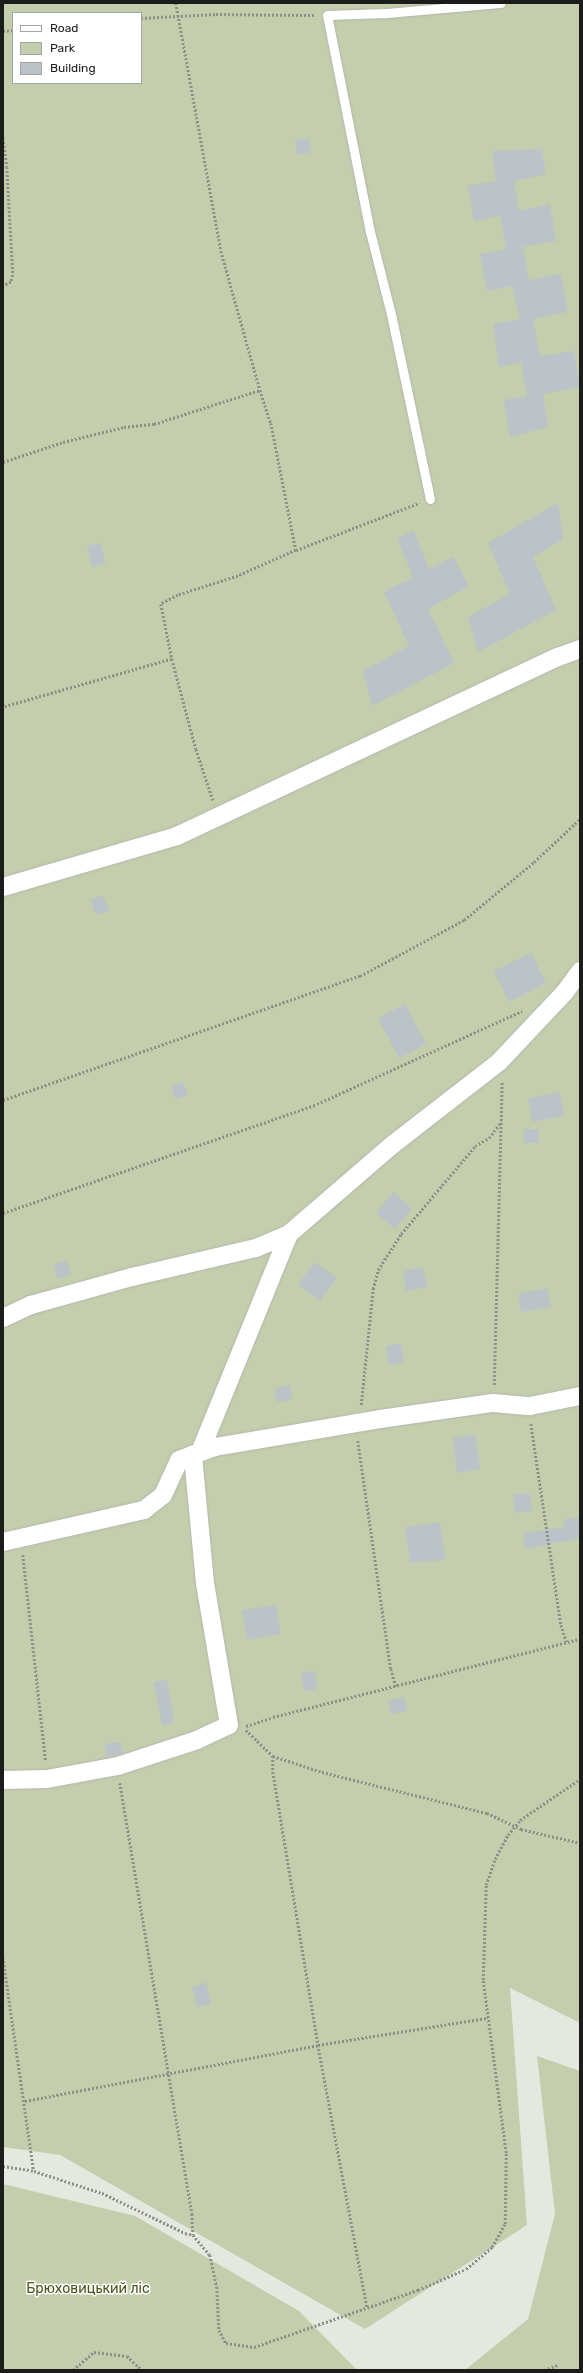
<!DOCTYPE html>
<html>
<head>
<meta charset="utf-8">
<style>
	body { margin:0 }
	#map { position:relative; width:583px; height:2373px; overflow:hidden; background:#e5e8df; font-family:Rubik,sans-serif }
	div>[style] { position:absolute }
	.green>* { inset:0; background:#c4ceac }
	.building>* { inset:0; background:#bbc2c8 }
	.path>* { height:2.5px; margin-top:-1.25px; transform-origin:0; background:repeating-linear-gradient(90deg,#8d8f89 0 2px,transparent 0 4px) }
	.roads { filter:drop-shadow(0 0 1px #b4b6ae) drop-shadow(0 0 1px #b4b6ae) }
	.lane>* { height:9px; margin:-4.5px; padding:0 4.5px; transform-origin:4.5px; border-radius:4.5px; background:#fff }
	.street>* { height:18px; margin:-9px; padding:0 9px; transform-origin:9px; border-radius:9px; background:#fff }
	span { translate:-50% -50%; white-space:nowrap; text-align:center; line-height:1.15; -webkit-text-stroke:3px #fff; paint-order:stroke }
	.park-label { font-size:14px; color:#4a561b }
	.frame { position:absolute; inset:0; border:4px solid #1c1d1a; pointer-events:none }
	.legend { position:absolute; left:12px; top:12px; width:130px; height:72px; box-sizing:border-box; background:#fff; border:1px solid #a4a5a3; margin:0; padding:5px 7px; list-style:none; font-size:12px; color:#1c1d1a }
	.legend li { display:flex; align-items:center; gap:8px; height:20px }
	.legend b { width:20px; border:1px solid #a4a5a3 }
</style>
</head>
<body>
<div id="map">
	<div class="green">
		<div style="clip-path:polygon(evenodd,3px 3px,580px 3px,580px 2023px,510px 1988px,527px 2225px,365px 2329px,60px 2155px,3px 2147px,3px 3px,13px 13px,141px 13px,141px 83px,13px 83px,13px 13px)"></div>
		<div style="clip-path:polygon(537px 2056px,580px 2071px,580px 2370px,465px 2370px,528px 2319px,555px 2214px)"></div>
		<div style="clip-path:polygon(3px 2184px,135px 2216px,299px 2311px,357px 2370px,3px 2370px)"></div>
	</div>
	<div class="building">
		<div style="clip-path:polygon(309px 138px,311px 152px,297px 155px,295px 140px)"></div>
		<div style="clip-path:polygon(542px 149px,546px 174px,514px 181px,519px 211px,550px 204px,556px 241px,523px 247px,529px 280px,561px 274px,568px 312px,533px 319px,540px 356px,574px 351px,580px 387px,543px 394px,548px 427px,510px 437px,504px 400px,527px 396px,521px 362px,499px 367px,493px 324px,520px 319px,512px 286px,487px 291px,480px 254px,506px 249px,500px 216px,474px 221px,468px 186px,496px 181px,492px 151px)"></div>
		<div style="clip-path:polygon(558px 503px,563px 539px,533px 557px,556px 610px,478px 652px,468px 617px,510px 594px,488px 543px)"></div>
		<div style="clip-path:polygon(414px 531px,429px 569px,453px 557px,469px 586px,428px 609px,454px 663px,372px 706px,363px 671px,409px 646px,384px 592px,413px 577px,397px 538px)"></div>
		<div style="clip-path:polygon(100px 543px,106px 563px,92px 567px,87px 546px)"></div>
		<div style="clip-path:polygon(103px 895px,109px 911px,96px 915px,90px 900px)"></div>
		<div style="clip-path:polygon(531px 953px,546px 983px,509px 1002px,494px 971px)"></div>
		<div style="clip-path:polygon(405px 1004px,426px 1044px,399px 1058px,378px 1018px)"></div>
		<div style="clip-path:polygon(183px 1082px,188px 1095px,176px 1100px,171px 1087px)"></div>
		<div style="clip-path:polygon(560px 1092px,564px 1116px,532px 1122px,528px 1098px)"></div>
		<div style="clip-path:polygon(524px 1129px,539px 1129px,539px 1143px,524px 1143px)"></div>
		<div style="clip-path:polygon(393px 1192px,412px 1209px,395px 1229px,376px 1213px)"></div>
		<div style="clip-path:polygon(67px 1261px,71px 1275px,57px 1279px,54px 1264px)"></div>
		<div style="clip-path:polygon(314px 1262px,337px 1278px,320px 1301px,298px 1285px)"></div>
		<div style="clip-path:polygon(423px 1267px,427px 1287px,406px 1291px,403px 1271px)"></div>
		<div style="clip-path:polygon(547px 1288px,551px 1307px,521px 1312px,518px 1294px)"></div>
		<div style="clip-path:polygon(401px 1343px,404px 1362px,389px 1365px,386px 1346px)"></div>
		<div style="clip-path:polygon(290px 1385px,292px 1400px,276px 1402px,275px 1388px)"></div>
		<div style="clip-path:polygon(475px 1434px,480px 1469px,457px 1473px,453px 1438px)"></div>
		<div style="clip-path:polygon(513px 1494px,530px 1494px,532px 1511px,515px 1513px)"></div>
		<div style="clip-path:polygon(579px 1518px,580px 1538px,525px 1549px,523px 1533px,565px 1527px,564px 1519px)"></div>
		<div style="clip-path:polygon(440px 1522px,445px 1560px,410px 1563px,405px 1527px)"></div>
		<div style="clip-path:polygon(276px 1605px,281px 1634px,247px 1640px,242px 1610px)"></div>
		<div style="clip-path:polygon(315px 1671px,317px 1689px,304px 1691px,301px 1672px)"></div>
		<div style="clip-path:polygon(167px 1680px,174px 1723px,162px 1725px,154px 1682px)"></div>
		<div style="clip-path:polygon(404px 1697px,407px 1711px,391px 1714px,388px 1701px)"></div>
		<div style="clip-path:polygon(121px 1742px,123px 1753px,107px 1757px,104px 1744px)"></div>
		<div style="clip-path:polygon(206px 1982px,211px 2004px,197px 2007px,192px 1987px)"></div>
	</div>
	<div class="path">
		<div style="left:176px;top:3px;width:252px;rotate:79.7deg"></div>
		<div style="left:221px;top:251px;width:144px;rotate:74.3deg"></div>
		<div style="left:141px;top:18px;width:75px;rotate:-3.1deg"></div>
		<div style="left:216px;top:14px;width:98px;rotate:0.6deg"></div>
		<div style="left:3px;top:31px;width:10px;rotate:-6deg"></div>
		<div style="left:3px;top:138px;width:29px;rotate:82deg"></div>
		<div style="left:7px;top:167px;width:108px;rotate:86.8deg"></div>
		<div style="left:13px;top:275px;width:7px;rotate:106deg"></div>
		<div style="left:11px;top:282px;width:9px;rotate:153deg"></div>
		<div style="left:3px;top:462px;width:63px;rotate:-18.4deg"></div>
		<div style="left:63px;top:442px;width:63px;rotate:-13.8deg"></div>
		<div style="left:124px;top:427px;width:30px;rotate:-6deg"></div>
		<div style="left:154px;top:424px;width:111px;rotate:-17.8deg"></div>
		<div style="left:260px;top:390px;width:35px;rotate:72deg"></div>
		<div style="left:271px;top:423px;width:129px;rotate:78.9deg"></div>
		<div style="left:296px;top:550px;width:64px;rotate:155.9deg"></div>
		<div style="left:238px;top:576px;width:63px;rotate:162.4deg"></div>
		<div style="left:178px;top:595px;width:19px;rotate:152deg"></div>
		<div style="left:161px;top:604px;width:56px;rotate:78.7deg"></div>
		<div style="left:172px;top:659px;width:176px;rotate:164.1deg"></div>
		<div style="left:296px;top:550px;width:132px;rotate:-20.9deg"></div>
		<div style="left:172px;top:659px;width:93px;rotate:75.1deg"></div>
		<div style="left:196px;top:749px;width:54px;rotate:71.6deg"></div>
		<div style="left:3px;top:1100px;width:378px;rotate:-19.2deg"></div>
		<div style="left:360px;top:976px;width:118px;rotate:-28.3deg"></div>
		<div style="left:464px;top:920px;width:91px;rotate:-39.6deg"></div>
		<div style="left:534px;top:862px;width:63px;rotate:-43.1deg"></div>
		<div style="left:3px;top:1213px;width:332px;rotate:-19.1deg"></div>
		<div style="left:317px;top:1104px;width:225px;rotate:-24.4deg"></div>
		<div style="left:494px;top:1385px;width:303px;rotate:-88.5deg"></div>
		<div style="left:361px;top:1405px;width:117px;rotate:-84.1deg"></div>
		<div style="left:373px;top:1289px;width:20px;rotate:-75deg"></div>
		<div style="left:378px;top:1270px;width:43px;rotate:-57.4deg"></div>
		<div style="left:401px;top:1234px;width:115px;rotate:-49.9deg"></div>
		<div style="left:475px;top:1146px;width:16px;rotate:-30deg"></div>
		<div style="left:489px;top:1138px;width:20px;rotate:-53deg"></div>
		<div style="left:531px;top:1424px;width:203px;rotate:81.5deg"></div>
		<div style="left:561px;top:1625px;width:19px;rotate:72deg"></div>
		<div style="left:358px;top:1441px;width:230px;rotate:81.8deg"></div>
		<div style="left:391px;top:1669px;width:19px;rotate:74deg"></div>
		<div style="left:23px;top:1555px;width:208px;rotate:83.7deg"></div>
		<div style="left:246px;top:1726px;width:28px;rotate:-18deg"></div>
		<div style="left:273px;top:1717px;width:317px;rotate:-14.3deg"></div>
		<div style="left:246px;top:1730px;width:37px;rotate:44deg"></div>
		<div style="left:273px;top:1756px;width:52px;rotate:18.1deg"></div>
		<div style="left:322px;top:1772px;width:170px;rotate:14deg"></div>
		<div style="left:487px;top:1813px;width:38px;rotate:25deg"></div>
		<div style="left:521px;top:1829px;width:61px;rotate:13.3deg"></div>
		<div style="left:273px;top:1756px;width:16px;rotate:90deg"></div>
		<div style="left:273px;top:1772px;width:277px;rotate:80.6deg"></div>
		<div style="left:318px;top:2045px;width:266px;rotate:79.4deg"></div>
		<div style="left:120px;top:1783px;width:437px;rotate:80.5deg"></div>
		<div style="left:192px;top:2214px;width:21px;rotate:87deg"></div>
		<div style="left:193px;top:2235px;width:26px;rotate:50deg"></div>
		<div style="left:210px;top:2255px;width:33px;rotate:78deg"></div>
		<div style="left:217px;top:2287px;width:43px;rotate:87.3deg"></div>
		<div style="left:219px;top:2330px;width:15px;rotate:62deg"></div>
		<div style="left:226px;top:2343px;width:28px;rotate:8deg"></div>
		<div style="left:254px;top:2347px;width:174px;rotate:-19.2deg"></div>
		<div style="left:418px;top:2290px;width:52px;rotate:-23.6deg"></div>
		<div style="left:466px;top:2269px;width:34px;rotate:-40deg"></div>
		<div style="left:492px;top:2247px;width:26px;rotate:-61deg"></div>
		<div style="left:505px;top:2224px;width:71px;rotate:-89.2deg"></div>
		<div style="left:506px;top:2153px;width:175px;rotate:-97.6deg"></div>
		<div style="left:483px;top:1980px;width:95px;rotate:-88.2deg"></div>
		<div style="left:486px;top:1885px;width:28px;rotate:-71deg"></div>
		<div style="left:495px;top:1859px;width:27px;rotate:-62deg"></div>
		<div style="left:508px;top:1835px;width:19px;rotate:-51deg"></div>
		<div style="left:520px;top:1820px;width:73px;rotate:-34.3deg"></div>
		<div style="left:3px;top:1957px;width:216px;rotate:81.8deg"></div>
		<div style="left:25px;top:2101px;width:298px;rotate:-10.8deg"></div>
		<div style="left:318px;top:2045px;width:171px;rotate:-9.1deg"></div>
		<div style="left:3px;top:2166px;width:31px;rotate:9deg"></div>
		<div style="left:34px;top:2171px;width:71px;rotate:17.9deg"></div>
		<div style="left:102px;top:2193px;width:92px;rotate:25.7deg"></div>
		<div style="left:185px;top:2233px;width:8px;rotate:14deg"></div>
		<div style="left:73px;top:2370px;width:28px;rotate:-41deg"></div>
		<div style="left:94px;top:2352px;width:33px;rotate:7deg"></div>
		<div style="left:127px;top:2356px;width:21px;rotate:43deg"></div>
		<div style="left:544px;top:2370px;width:15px;rotate:-20deg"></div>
	</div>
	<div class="roads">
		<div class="lane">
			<div style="left:430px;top:499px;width:185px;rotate:-101.9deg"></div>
			<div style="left:392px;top:318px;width:89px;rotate:-104.3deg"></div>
			<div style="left:370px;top:232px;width:221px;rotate:-101.2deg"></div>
			<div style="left:327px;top:15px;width:59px;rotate:-1.9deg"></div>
			<div style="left:386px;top:13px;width:115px;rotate:-5deg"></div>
		</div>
		<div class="street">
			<div style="left:3px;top:887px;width:181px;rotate:-16.3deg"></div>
			<div style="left:177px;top:836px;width:421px;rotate:-25.2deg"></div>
			<div style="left:558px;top:657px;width:23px;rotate:-20deg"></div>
			<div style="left:3px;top:1318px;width:31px;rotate:-25deg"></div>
			<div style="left:31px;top:1305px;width:105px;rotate:-15.5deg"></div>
			<div style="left:132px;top:1277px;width:127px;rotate:-13.2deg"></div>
			<div style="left:256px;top:1248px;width:36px;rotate:-23deg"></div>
			<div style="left:289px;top:1234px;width:136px;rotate:-40.8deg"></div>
			<div style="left:392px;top:1145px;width:135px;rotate:-37.8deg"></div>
			<div style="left:499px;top:1062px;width:96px;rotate:-46.7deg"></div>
			<div style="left:565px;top:992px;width:26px;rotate:-54deg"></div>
			<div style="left:200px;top:1452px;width:235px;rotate:-67.8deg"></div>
			<div style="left:3px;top:1542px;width:145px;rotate:-12.8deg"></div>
			<div style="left:144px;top:1510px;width:24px;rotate:-38deg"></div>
			<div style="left:163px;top:1495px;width:38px;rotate:-65deg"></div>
			<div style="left:179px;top:1460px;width:38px;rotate:-20deg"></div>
			<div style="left:215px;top:1447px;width:167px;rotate:-9.6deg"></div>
			<div style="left:380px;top:1419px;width:114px;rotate:-8.1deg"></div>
			<div style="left:493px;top:1403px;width:37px;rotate:5deg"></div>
			<div style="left:530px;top:1406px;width:51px;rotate:-11.3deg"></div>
			<div style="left:3px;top:1780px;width:44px;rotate:-1.3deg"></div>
			<div style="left:47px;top:1779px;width:72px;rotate:-10.4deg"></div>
			<div style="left:118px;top:1766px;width:83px;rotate:-18.2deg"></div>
			<div style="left:197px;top:1740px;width:35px;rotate:-25deg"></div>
			<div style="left:229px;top:1725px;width:144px;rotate:-99.6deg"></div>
			<div style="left:205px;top:1583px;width:129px;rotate:-95.4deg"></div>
		</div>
	</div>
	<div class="park-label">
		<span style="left:88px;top:2289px">Брюховицький ліс</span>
	</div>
	<div class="frame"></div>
	<ul class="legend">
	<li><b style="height:5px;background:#fff"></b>Road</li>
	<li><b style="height:11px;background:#c4ceac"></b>Park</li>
	<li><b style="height:11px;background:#bbc2c8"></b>Building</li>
	</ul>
</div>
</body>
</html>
